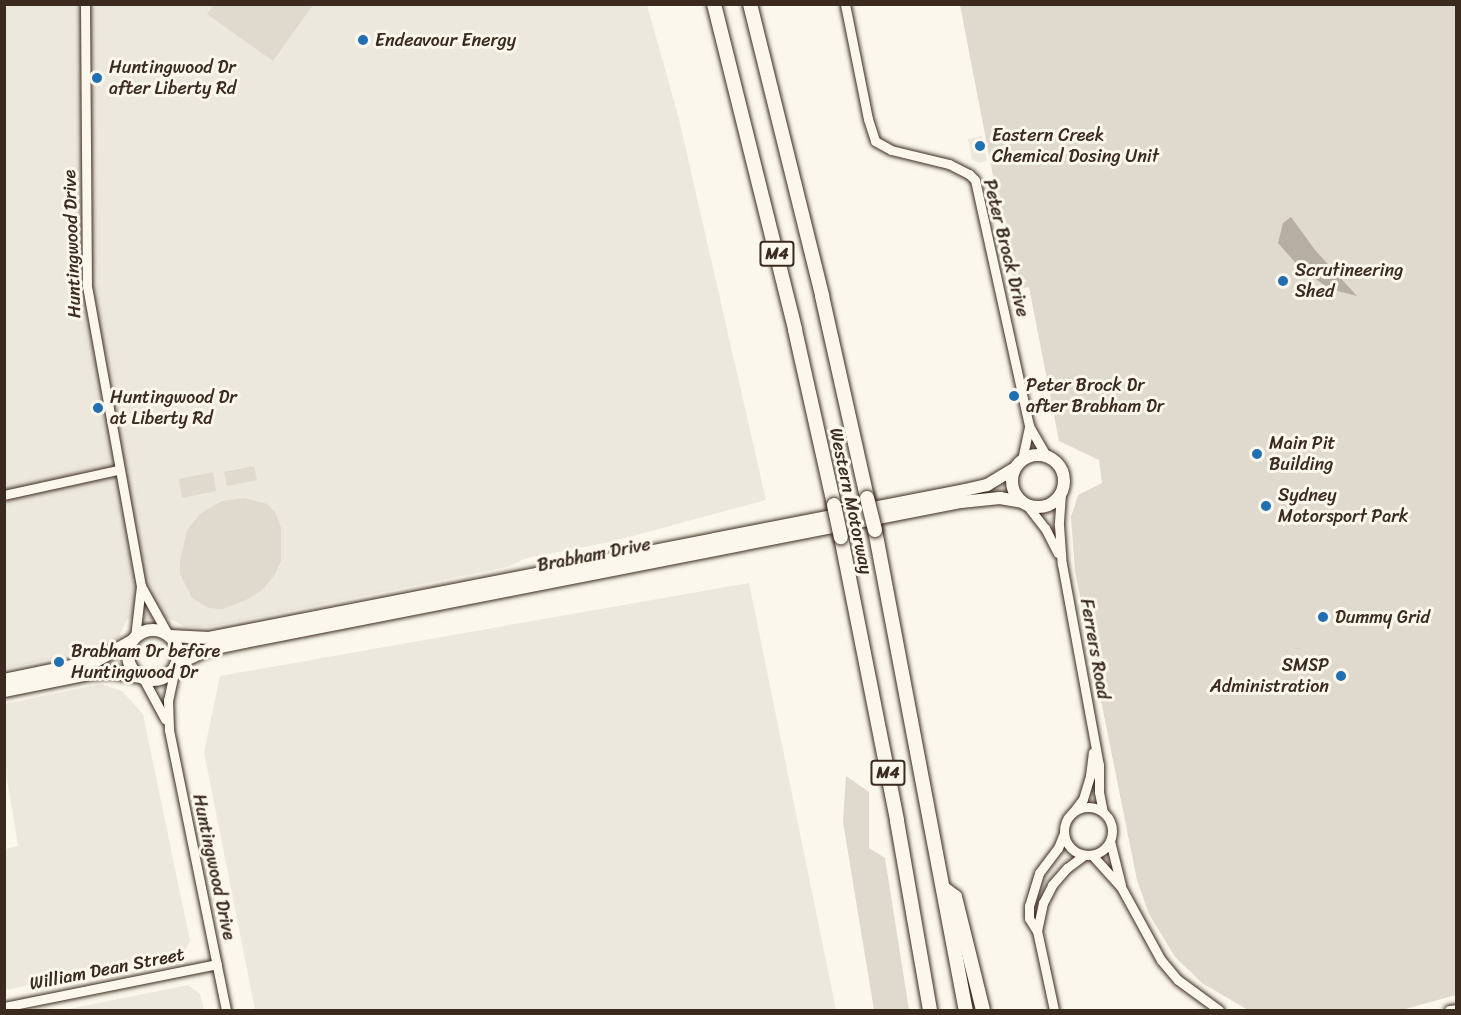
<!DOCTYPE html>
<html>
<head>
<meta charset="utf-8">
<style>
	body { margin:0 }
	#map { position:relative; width:1461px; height:1015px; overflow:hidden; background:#fbf7ec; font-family:Sriracha,sans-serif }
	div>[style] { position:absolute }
	.built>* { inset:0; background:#ede8dd }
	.green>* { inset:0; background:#dfd9ce }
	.water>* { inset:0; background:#b6aea2 }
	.roads { filter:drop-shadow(0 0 2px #3b2a1e) drop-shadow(0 0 2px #3b2a1e) }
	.minor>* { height:9px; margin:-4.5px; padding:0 4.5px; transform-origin:4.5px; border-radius:4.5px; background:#fbf7ec }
	.minor>.ring { margin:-4.5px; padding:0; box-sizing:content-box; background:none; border:9px solid #fbf7ec; border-radius:50% }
	.major>* { height:12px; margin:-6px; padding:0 6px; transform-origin:6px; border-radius:6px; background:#fbf7ec }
	.major>.ring { margin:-6px; padding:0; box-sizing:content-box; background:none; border:12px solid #fbf7ec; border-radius:50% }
	.highway>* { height:14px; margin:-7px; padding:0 7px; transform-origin:7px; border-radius:7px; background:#fbf7ec }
	.bridges { filter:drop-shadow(0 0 2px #3b2a1e) drop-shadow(0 0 2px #3b2a1e) }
	.highway-bridge>* { height:14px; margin:-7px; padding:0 7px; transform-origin:7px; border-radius:7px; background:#fbf7ec }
	.dots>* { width:16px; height:16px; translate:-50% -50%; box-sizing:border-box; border:3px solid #fbf7ec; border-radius:50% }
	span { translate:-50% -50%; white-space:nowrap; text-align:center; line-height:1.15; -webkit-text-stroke:6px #fbf7ec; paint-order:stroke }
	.shield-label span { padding:2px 4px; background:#fbf7ec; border:2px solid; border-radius:4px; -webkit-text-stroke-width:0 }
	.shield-label { font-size:16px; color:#3b2a1e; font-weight:700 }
	.poi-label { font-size:18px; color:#3b2a1e }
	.left { translate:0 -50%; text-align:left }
	.right { translate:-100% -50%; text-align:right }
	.street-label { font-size:18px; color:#3b2a1e }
	.frame { position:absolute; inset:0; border:6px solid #3b2a1e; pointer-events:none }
</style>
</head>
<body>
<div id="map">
	<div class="built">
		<div style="clip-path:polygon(5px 5px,647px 5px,679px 119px,766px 500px,610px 542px,527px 558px,507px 567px,209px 627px,186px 627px,170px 619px,127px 619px,119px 637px,105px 647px,5px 669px)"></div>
		<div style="clip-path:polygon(982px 136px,987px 161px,979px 163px,972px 159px,968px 139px)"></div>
		<div style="clip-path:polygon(749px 583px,836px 1010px,255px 1010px,204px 752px,220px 676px)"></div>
		<div style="clip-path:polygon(101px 684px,122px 691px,143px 714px,190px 941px,183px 954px,5px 990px,5px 849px,18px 846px,5px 767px,5px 704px)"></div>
		<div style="clip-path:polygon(188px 985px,200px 994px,204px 1010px,64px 1010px)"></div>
	</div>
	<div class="green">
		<div style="clip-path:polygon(214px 4px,313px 4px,313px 5px,273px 61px,207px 14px)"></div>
		<div style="clip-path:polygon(960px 5px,1456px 5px,1456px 995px,1402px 1010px,1248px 1010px,1202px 983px,1175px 957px,1149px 914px,1137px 880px,1075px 571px,1071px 517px,1078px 495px,1102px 483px,1099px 460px,1059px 441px,1029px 287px,1015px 290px)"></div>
		<div style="clip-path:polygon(254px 466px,257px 480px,227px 486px,224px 472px)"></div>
		<div style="clip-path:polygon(213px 472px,216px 491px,182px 498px,179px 479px)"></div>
		<div style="clip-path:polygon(245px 498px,267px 504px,275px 512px,281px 528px,281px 561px,274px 576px,262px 590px,248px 599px,223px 609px,209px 608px,192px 598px,180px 574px,180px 561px,187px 530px,199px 515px,209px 508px,222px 501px)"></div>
		<div style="clip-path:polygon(846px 776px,869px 792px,869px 848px,885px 858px,909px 1010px,874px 1010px,843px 822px)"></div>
	</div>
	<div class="water">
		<div style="clip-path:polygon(1291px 217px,1315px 250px,1357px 296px,1330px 289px,1301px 269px,1278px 243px,1283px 223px)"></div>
	</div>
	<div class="roads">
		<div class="minor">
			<div style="left:85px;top:4px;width:282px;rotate:89.6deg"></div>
			<div style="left:87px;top:286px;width:305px;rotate:79.8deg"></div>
			<div style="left:141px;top:586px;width:51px;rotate:96.7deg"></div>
			<div style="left:845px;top:4px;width:117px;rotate:78.7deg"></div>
			<div style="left:868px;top:119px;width:23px;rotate:72deg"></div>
			<div style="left:875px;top:141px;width:18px;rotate:29deg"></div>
			<div style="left:891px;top:150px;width:60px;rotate:13.6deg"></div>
			<div style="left:949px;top:164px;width:22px;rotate:27deg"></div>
			<div style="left:969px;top:174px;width:8px;rotate:45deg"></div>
			<div style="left:975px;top:180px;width:252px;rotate:77.6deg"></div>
			<div style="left:1029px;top:426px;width:34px;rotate:60deg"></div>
			<div style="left:1022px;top:460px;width:35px;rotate:-78deg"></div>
			<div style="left:1061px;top:493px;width:32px;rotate:94deg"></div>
			<div style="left:1059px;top:525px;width:39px;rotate:86deg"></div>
			<div style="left:1062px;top:564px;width:204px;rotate:79.6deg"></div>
			<div style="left:1099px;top:765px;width:27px;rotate:90deg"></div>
			<div style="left:1099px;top:792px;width:20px;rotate:79deg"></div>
			<div style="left:4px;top:495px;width:117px;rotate:-12.4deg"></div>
			<div style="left:1026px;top:504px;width:31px;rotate:52deg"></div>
			<div style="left:1045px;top:528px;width:28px;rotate:63deg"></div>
			<div style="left:141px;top:586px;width:54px;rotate:61deg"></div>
			<div style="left:175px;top:668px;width:33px;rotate:102deg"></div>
			<div style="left:168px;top:700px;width:30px;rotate:88deg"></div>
			<div style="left:169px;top:730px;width:286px;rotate:78.5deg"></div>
			<div style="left:143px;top:678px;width:47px;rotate:61.8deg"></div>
			<div class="ring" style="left:1064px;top:807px;width:39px;height:39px"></div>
			<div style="left:1073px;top:812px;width:16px;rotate:-52deg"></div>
			<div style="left:1083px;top:799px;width:24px;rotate:-73deg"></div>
			<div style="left:1090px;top:776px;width:24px;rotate:-83deg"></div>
			<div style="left:1110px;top:841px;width:45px;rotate:76deg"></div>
			<div style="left:1092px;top:855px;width:43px;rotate:47.8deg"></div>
			<div style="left:1121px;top:887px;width:83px;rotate:61.3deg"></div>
			<div style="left:1161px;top:960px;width:26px;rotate:50deg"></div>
			<div style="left:1178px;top:980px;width:51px;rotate:36.2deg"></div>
			<div style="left:1037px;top:931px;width:29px;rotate:-78deg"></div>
			<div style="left:1043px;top:903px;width:20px;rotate:-63deg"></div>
			<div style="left:1052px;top:885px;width:23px;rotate:-49deg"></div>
			<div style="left:1067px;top:868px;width:21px;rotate:-37deg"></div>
			<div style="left:4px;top:1007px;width:217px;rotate:-11.4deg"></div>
			<div style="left:1054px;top:1010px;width:81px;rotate:-102.1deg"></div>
			<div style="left:1037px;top:931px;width:15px;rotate:-122deg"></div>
			<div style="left:1029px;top:918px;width:12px;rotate:-90deg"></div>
			<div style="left:1029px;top:906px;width:34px;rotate:-73deg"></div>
			<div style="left:1039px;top:873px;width:31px;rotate:-53deg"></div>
			<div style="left:1058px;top:848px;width:16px;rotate:-68deg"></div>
			<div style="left:1449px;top:1010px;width:7px;rotate:-8deg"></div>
		</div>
		<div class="major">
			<div class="ring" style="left:1012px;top:455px;width:40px;height:40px"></div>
			<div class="ring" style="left:128px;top:630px;width:38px;height:38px"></div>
			<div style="left:170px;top:636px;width:39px;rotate:3deg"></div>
			<div style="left:209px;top:638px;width:770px;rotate:-11.08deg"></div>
			<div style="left:965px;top:490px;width:23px;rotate:-13deg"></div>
			<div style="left:987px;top:485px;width:31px;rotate:-31deg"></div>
			<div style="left:177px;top:664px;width:33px;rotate:-25deg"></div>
			<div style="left:207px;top:650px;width:38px;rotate:-12deg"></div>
			<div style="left:244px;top:642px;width:731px;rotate:-11.05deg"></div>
			<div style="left:961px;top:502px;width:39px;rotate:-6deg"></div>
			<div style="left:1000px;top:498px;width:22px;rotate:10deg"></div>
			<div style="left:4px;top:680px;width:94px;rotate:-11.7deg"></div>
			<div style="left:96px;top:661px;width:41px;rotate:-29.1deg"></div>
			<div style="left:4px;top:691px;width:86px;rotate:-11.4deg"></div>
			<div style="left:88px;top:674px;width:21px;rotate:-5deg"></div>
			<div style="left:109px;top:672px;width:31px;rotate:9deg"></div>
		</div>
		<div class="highway">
			<div style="left:714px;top:4px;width:336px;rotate:76deg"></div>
			<div style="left:795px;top:330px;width:179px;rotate:77.4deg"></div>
			<div style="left:750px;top:4px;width:301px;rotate:76.1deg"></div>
			<div style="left:822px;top:296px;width:207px;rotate:77.4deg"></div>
			<div style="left:875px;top:530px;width:489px;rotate:79.3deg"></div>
			<div style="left:841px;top:537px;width:289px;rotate:78.8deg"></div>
			<div style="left:897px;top:821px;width:192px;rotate:80.1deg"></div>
			<div style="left:943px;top:888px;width:15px;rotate:37deg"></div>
			<div style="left:955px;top:897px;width:116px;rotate:76.1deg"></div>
		</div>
	</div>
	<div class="bridges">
		<div class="highway-bridge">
			<div style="left:867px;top:498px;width:33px;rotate:76deg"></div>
			<div style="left:834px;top:505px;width:33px;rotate:78deg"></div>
		</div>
	</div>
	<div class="dots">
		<div style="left:363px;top:40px;background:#1f6fb2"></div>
		<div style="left:97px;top:78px;background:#1f6fb2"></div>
		<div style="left:980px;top:146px;background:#1f6fb2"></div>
		<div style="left:1283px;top:281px;background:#1f6fb2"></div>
		<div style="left:1014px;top:396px;background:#1f6fb2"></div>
		<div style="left:98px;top:408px;background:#1f6fb2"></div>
		<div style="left:1257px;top:454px;background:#1f6fb2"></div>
		<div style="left:1266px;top:506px;background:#1f6fb2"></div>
		<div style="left:1323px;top:617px;background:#1f6fb2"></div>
		<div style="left:59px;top:662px;background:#1f6fb2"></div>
		<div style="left:1341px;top:676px;background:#1f6fb2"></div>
	</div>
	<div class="shield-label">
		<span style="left:777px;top:254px">M4</span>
		<span style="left:888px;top:773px">M4</span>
	</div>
	<div class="poi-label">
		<span class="left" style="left:375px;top:40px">Endeavour Energy</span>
		<span class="left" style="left:109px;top:78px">Huntingwood Dr<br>after Liberty Rd</span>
		<span class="left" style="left:992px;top:146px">Eastern Creek<br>Chemical Dosing Unit</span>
		<span class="left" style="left:1295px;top:281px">Scrutineering<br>Shed</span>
		<span class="left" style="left:1026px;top:396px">Peter Brock Dr<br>after Brabham Dr</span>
		<span class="left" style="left:110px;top:408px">Huntingwood Dr<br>at Liberty Rd</span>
		<span class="left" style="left:1269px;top:454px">Main Pit<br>Building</span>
		<span class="left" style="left:1278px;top:506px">Sydney<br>Motorsport Park</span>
		<span class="left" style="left:1335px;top:617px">Dummy Grid</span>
		<span class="left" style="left:71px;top:662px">Brabham Dr before<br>Huntingwood Dr</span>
		<span class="right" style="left:1329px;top:676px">SMSP<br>Administration</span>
	</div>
	<div class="street-label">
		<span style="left:72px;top:244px;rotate:-92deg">Huntingwood Drive</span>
		<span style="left:1006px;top:248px;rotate:76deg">Peter Brock Drive</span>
		<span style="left:851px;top:501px;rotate:78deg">Western Motorway</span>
		<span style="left:594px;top:555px;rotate:-11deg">Brabham Drive</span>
		<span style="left:1095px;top:649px;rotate:80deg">Ferrers Road</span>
		<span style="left:214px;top:867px;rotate:78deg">Huntingwood Drive</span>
		<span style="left:107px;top:969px;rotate:-11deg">William Dean Street</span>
	</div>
	<div class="frame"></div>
</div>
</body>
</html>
